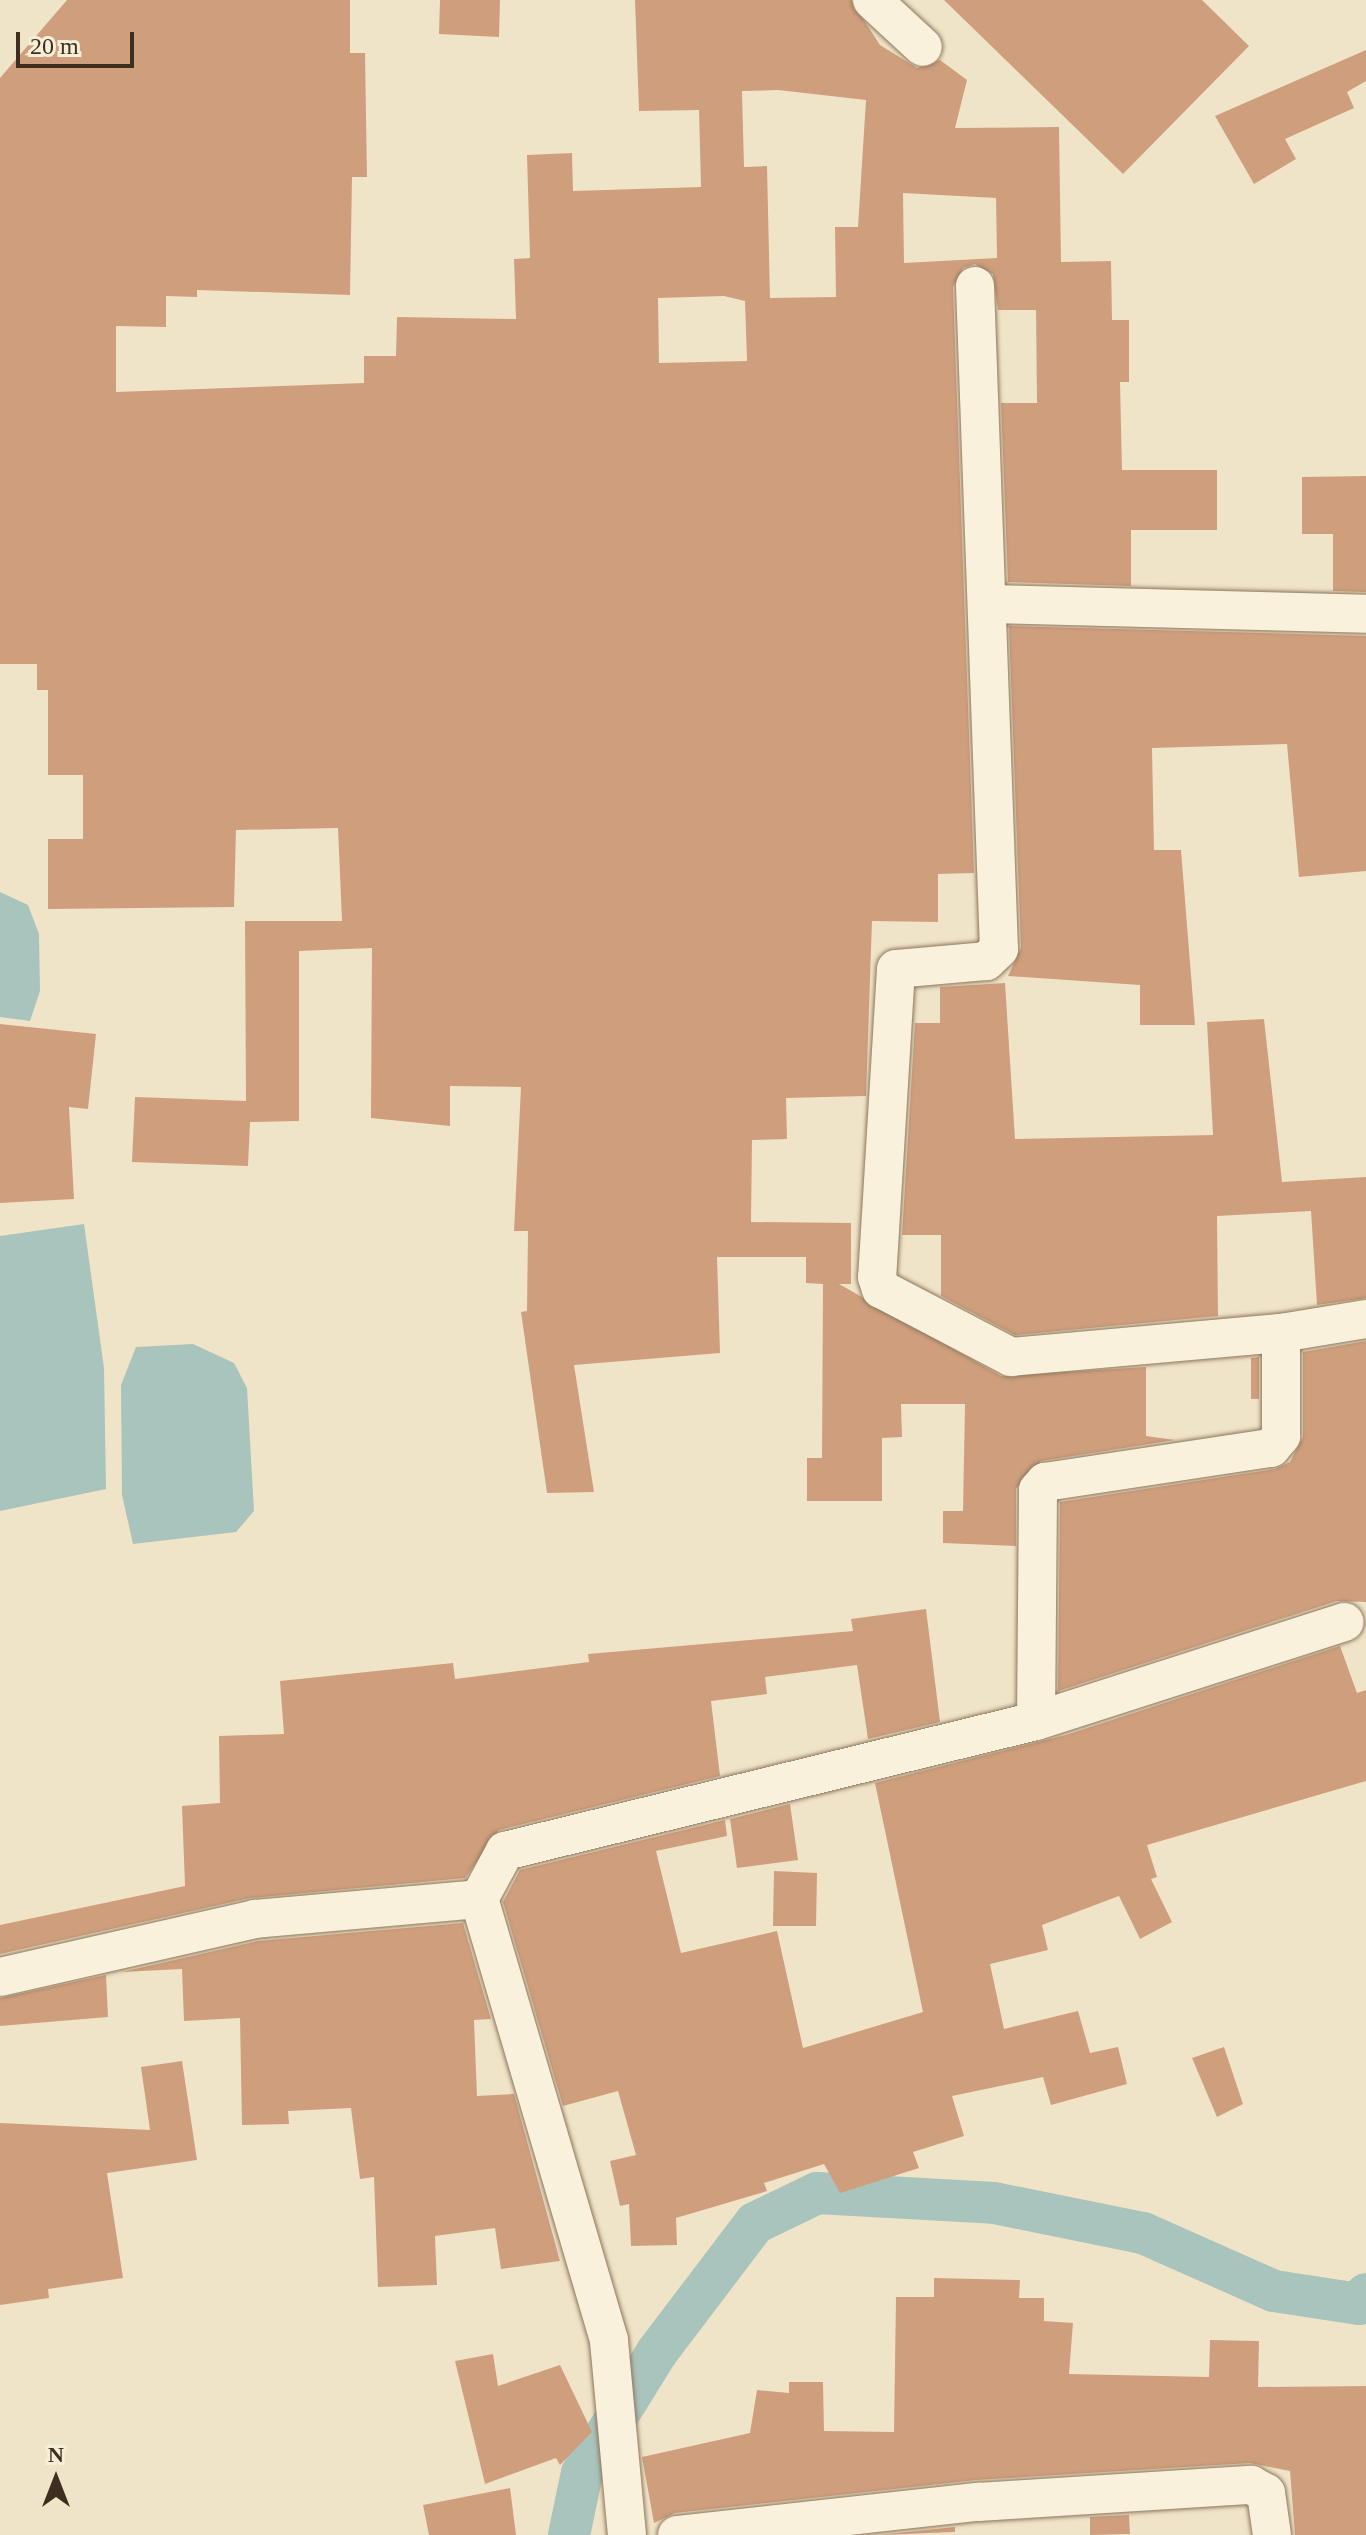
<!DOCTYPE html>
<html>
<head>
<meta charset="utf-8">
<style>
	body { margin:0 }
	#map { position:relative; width:1366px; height:2535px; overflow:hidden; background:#f0e4c8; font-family:Georgia,serif }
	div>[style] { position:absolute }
	.water>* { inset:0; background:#a9c4bc }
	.canal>* { height:42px; margin:-21px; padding:0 21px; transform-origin:21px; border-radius:21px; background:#a9c4bc }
	.building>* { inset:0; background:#cf9f7d }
	.roads { filter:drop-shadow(0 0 2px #8d765c) drop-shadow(0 0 2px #8d765c) }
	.street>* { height:38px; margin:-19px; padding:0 19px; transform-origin:19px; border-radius:19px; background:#faf1dc }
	span { translate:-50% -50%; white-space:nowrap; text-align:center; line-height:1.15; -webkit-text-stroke:8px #f7eed8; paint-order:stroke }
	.north { position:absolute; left:16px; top:2439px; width:80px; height:80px; -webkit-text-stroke:6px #f7eed8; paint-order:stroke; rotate:0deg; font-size:22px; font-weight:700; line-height:32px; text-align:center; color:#3d2e20 }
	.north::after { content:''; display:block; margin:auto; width:28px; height:36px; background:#3d2e20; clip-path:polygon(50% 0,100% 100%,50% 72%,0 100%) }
	.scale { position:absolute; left:16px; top:32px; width:118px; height:36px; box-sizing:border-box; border:4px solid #3d2e20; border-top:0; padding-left:10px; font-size:24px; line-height:28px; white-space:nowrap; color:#3d2e20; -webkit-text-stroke:6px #f7eed8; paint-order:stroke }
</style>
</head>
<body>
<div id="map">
	<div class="water">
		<div style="clip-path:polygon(0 892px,28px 905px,39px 934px,40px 991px,30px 1021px,0 1017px)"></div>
		<div style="clip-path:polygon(84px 1224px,104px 1368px,106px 1489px,0 1511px,0 1236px)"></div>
		<div style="clip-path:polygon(193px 1344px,234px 1363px,247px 1388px,254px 1511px,236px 1532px,133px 1544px,122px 1495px,121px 1385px,136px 1347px)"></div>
	</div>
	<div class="canal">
		<div style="left:569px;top:2535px;width:63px;rotate:-78.2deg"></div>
		<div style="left:582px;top:2473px;width:142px;rotate:-58.2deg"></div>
		<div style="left:657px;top:2352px;width:162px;rotate:-52.8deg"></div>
		<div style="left:755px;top:2223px;width:69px;rotate:-25.8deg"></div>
		<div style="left:817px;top:2193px;width:177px;rotate:3.2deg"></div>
		<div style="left:994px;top:2203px;width:152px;rotate:11.4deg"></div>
		<div style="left:1143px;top:2233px;width:143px;rotate:23.9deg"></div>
		<div style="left:1274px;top:2291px;width:86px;rotate:8.7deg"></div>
		<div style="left:1359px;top:2304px;width:12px;rotate:-55deg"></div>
	</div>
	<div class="building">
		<div style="clip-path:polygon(evenodd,67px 0,350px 0,350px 53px,365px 53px,367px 177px,352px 177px,350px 295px,197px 290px,197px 297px,166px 296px,166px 327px,116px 326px,116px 392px,364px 383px,364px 356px,396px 356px,397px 317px,516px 319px,514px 259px,530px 258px,527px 155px,572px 153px,573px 191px,701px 187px,699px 110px,639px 111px,635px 0,851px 0,880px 45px,917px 68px,940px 60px,967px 80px,955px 128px,1059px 127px,1061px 262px,1111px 261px,1112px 320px,1129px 320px,1129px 382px,1120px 382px,1122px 470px,1217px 470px,1217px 530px,1131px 530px,1131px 586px,1008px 582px,1001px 403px,1037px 403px,1036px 310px,998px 310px,993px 274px,975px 264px,963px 268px,953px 287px,974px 873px,938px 874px,938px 922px,872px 921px,866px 1096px,786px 1098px,787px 1139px,752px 1140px,751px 1222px,851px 1223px,851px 1284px,839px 1284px,1001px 1376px,1146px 1367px,1146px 1436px,1175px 1440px,1041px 1461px,1016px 1489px,1016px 1546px,943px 1543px,943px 1511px,963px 1511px,965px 1404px,901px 1404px,902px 1437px,882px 1438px,882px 1501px,807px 1501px,807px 1458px,822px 1458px,823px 1284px,806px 1283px,806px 1257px,717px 1257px,720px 1353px,574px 1365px,594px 1492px,547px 1493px,521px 1312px,527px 1311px,528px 1231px,514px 1231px,521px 1087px,450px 1086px,450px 1126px,371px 1118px,372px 948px,299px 951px,299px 1121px,250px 1122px,248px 1166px,132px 1162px,135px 1097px,246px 1101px,245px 921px,342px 921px,338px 828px,236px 830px,234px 907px,48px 909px,48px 839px,83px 839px,83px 775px,48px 775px,48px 690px,37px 690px,37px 664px,0 664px,0 78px,67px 0,778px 90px,866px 100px,858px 227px,835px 227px,836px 297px,770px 298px,767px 166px,744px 167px,742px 91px,778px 90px,67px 0,903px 193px,996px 198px,997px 258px,904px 263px,903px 193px,67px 0,724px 296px,745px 301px,747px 361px,659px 363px,658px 298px,724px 296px)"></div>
		<div style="clip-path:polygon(440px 0,500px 0,499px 37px,439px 34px)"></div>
		<div style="clip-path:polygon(944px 0,1202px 0,1249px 46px,1123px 174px)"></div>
		<div style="clip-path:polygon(1366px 50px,1366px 81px,1347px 92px,1354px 108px,1285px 139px,1296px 159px,1254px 184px,1215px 116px)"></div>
		<div style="clip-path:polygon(1366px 476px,1366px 592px,1333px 591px,1333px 534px,1302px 534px,1302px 477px)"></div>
		<div style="clip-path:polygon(1009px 626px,1366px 636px,1366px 871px,1299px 877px,1287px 744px,1152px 748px,1154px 850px,1181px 850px,1195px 1025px,1140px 1025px,1140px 985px,1008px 976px,1021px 948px)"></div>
		<div style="clip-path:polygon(1005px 983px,1015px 1139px,1213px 1135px,1207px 1022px,1264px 1019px,1282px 1182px,1366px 1177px,1366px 1298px,1317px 1305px,1311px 1211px,1217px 1216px,1218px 1316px,1015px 1335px,941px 1296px,941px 1235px,902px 1235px,915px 1023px,940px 1023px,940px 987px)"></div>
		<div style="clip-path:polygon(0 1024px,96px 1034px,88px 1109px,69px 1107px,74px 1199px,0 1203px)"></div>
		<div style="clip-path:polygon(1366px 1341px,1366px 1602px,1337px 1601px,1058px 1691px,1060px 1502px,1275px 1469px,1290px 1462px,1303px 1437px,1303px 1352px)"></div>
		<div style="clip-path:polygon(1259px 1357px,1259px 1399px,1251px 1399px,1251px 1358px)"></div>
		<div style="clip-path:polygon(926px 1609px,940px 1722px,868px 1739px,857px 1665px,765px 1677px,767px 1694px,711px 1701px,720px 1776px,499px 1830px,465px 1878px,250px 1898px,0 1954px,0 1925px,185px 1886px,182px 1806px,220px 1803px,219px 1736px,284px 1734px,280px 1681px,453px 1663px,455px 1679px,589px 1662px,588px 1654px,853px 1631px,851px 1619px)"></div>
		<div style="clip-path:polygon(1340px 1646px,1357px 1693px,1366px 1690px,1366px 1781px,1147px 1845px,1157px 1877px,1151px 1879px,1172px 1922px,1140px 1939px,1119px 1896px,1042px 1925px,1048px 1950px,990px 1964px,1004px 2029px,1078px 2011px,1090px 2053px,1118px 2047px,1127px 2084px,1051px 2105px,1043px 2077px,952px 2096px,964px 2136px,913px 2152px,919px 2168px,840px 2193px,824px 2164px,764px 2183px,767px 2191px,676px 2218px,677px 2245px,631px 2246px,629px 2204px,620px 2206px,610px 2161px,636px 2155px,618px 2091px,563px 2106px,503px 1902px,520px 1870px,725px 1820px,727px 1836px,656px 1851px,681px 1953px,777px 1931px,803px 2048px,923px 2012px,875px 1783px,1066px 1735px)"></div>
		<div style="clip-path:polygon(790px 1804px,798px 1860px,737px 1868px,730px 1819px)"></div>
		<div style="clip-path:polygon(774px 1871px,817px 1873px,816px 1926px,773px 1926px)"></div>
		<div style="clip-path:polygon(463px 1923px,491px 2019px,474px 2020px,477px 2096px,514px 2094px,560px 2261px,501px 2269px,495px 2228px,435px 2236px,437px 2285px,378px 2287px,374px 2177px,360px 2179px,351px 2108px,288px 2111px,289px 2124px,242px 2125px,240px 2018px,184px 2021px,182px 1969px,122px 1972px,258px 1941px)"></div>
		<div style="clip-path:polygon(106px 1975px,108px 2017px,0 2026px,0 1998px)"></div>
		<div style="clip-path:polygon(1224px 2047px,1243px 2104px,1217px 2117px,1192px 2058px)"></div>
		<div style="clip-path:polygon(182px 2061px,197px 2160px,107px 2173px,123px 2278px,48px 2289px,49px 2298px,0 2305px,0 2123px,150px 2130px,141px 2067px)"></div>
		<div style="clip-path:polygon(934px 2278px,1020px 2280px,1019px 2298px,1044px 2298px,1044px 2321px,1073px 2323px,1069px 2374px,1209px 2377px,1210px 2340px,1259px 2341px,1258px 2387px,1366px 2386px,1366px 2535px,1295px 2535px,1290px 2471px,1250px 2463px,976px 2480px,675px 2513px,654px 2523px,642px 2457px,750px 2433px,757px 2390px,789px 2393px,789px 2382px,823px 2382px,824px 2431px,894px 2432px,896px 2297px,934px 2297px)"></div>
		<div style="clip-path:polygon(493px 2354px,498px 2386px,560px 2365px,592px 2432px,560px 2465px,556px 2458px,485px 2484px,455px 2361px)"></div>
		<div style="clip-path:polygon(510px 2488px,516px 2535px,429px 2535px,423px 2505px)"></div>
		<div style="clip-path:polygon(1129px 2515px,1130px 2534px,1090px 2535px,1090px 2517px)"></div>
		<div style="clip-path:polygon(955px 2527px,955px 2532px,879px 2535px)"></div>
	</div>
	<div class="roads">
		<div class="street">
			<div style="left:872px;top:0;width:69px;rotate:42.7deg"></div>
			<div style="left:975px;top:286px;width:663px;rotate:87.93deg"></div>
			<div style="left:999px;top:949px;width:18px;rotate:137deg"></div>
			<div style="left:986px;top:961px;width:90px;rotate:174.9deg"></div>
			<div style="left:896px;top:969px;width:309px;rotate:93.5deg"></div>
			<div style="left:877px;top:1277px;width:13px;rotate:72deg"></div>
			<div style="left:881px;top:1289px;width:147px;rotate:27.6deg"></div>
			<div style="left:1011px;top:1357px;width:271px;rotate:-5.1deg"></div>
			<div style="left:991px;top:604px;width:375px;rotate:1.5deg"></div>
			<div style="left:1036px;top:1721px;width:231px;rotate:-89.5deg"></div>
			<div style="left:1038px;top:1490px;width:11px;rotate:-49deg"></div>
			<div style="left:1045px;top:1482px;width:229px;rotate:-8.6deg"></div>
			<div style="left:1271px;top:1448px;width:16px;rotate:-50deg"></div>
			<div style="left:1281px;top:1436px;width:103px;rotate:-90deg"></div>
			<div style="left:1281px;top:1333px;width:86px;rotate:-9.4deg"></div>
			<div style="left:0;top:1977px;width:262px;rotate:-12.8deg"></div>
			<div style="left:255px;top:1919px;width:225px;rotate:-5.1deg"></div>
			<div style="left:627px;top:2535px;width:196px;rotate:-95.3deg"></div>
			<div style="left:609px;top:2340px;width:460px;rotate:-106.4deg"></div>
			<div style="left:479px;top:1899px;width:55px;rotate:-61.6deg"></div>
			<div style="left:505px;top:1851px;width:547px;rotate:-13.76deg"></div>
			<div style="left:1036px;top:1721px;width:324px;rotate:-17.8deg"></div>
			<div style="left:677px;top:2535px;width:303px;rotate:-6.3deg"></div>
			<div style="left:978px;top:2502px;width:274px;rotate:-3.6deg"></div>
			<div style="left:1251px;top:2485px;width:17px;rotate:28deg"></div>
			<div style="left:1266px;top:2493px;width:42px;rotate:81.9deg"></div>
		</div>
	</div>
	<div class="north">N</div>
	<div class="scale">20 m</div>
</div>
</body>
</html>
